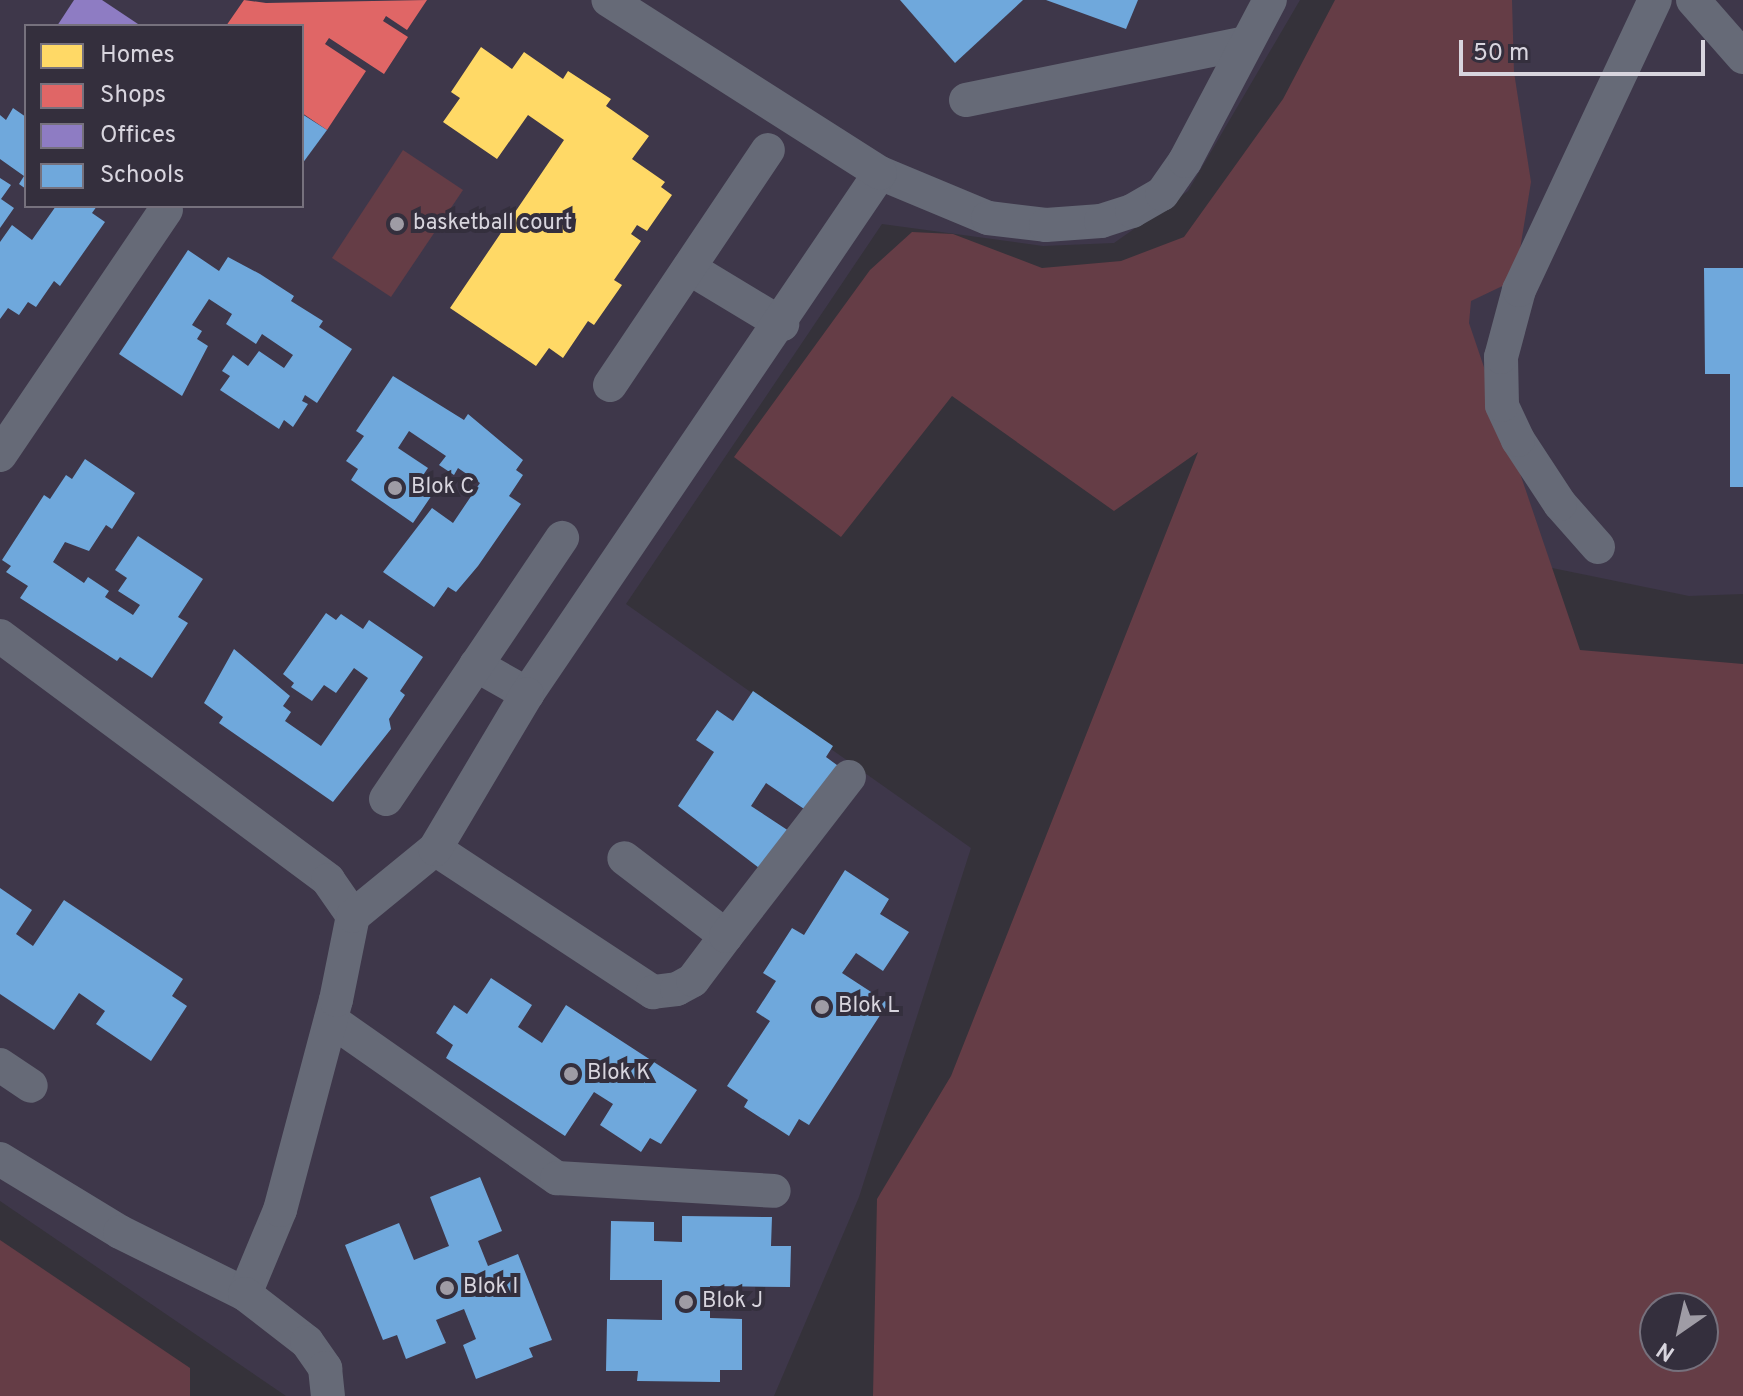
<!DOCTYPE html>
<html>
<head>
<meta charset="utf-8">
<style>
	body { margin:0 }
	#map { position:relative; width:1743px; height:1396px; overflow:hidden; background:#35323a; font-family:Overpass,sans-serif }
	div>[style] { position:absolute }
	.built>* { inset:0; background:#3e374a }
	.green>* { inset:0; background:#653d46 }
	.homes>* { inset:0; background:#ffd966 }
	.shops>* { inset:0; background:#e06666 }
	.offices>* { inset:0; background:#8e7cc3 }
	.schools>* { inset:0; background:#6fa8dc }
	.minor>* { height:34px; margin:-17px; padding:0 17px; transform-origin:17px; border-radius:17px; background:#666a77 }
	.dots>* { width:22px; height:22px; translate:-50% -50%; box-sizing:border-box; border:4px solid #342f3d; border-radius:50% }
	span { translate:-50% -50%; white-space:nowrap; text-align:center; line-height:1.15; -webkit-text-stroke:8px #342f3d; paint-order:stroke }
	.poi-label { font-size:22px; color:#d8d5de }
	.left { translate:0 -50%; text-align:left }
	.legend { position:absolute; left:24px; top:24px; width:280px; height:184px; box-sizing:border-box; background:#342f3d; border:2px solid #76717d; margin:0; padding:10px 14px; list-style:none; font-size:24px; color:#d8d5de }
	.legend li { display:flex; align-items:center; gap:16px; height:40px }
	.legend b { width:40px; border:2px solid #76717d }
	.north { position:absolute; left:1639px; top:1292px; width:80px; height:80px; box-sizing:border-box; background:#342f3d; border:2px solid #76717d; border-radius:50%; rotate:214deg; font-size:22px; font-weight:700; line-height:32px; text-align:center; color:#d8d5de }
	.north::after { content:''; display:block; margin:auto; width:28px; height:36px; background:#9f9ca5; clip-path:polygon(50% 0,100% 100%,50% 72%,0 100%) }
	.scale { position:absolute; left:1459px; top:40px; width:246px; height:36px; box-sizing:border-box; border:4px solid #d8d5de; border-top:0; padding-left:10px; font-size:24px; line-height:28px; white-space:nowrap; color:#d8d5de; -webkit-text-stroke:6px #342f3d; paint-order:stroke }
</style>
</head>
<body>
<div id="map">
	<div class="built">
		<div style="clip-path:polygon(evenodd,0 0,1300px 0,1188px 191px,1114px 243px,1043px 246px,882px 224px,626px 604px,971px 848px,859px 1197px,774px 1396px,286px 1396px,0 1201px,0 0,26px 26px,302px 26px,302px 206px,26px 206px,26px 26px)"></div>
		<div style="clip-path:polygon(1465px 0,1743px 0,1743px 594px,1689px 596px,1464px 550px)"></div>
	</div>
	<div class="green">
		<div style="clip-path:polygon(evenodd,1335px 0,1512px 0,1514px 72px,1531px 182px,1515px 280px,1471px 301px,1469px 323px,1580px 650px,1743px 664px,1743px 1396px,873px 1396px,877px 1199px,951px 1076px,1198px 452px,1114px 511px,952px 396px,841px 537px,734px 457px,870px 270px,912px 232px,953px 234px,1042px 268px,1121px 261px,1184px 237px,1283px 99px,1335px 0,1655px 1308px,1703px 1308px,1703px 1356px,1655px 1356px,1655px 1308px)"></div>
		<div style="clip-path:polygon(403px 150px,463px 190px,391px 297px,332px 258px)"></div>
		<div style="clip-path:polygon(0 1240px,190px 1368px,190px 1396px,0 1396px)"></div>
	</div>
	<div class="homes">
		<div style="clip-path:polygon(481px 47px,512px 69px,524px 52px,563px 79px,568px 71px,611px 99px,606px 106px,649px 136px,632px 159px,665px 182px,661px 187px,672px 195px,647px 231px,637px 225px,631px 234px,641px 241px,614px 280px,622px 285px,594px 325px,588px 321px,563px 358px,549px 348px,536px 366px,450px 308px,564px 140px,528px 115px,497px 159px,443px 122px,460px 98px,451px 92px)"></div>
	</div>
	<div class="shops">
		<div style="clip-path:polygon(244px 0,266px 3px,427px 0,407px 30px,386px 16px,383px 21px,408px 37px,384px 74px,329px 38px,325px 44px,366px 71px,327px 130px,302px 113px,302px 26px,226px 26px)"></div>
	</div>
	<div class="offices">
		<div style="clip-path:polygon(74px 0,102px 0,141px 26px,57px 26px)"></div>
	</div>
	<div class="schools">
		<div style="clip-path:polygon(900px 0,1023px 0,955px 63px)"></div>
		<div style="clip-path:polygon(1046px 0,1138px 0,1126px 29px)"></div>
		<div style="clip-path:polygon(13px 108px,26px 117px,26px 189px,19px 184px,24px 176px,0 159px,0 115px,6px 120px)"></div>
		<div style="clip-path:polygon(302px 114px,327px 130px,302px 164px)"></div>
		<div style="clip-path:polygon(0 178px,11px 185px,1px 199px,14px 208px,0 228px)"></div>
		<div style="clip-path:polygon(56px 206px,97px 206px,92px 213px,105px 222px,60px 286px,54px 281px,36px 307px,28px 302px,19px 315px,8px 308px,0 319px,0 242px,12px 225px,32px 240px)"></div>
		<div style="clip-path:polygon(188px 250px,219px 271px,228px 257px,260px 274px,294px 296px,291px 301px,323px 321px,319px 327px,352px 349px,317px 403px,305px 395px,302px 401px,308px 404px,293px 427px,284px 420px,279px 429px,220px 390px,230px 376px,222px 371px,233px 355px,248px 366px,259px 351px,284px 368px,293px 355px,262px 334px,256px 344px,226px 324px,232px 314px,209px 299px,192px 325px,202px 331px,197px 339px,208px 346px,182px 396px,119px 354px)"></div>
		<div style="clip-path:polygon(1704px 268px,1743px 268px,1743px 487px,1730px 487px,1730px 374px,1705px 374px)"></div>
		<div style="clip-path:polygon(393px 376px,464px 420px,468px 414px,523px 460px,516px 470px,523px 475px,509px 496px,521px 504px,478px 566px,456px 592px,448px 587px,434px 607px,383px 572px,432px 508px,453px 523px,480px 483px,458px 468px,454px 475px,439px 465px,446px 456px,409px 431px,398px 448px,428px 468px,419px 481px,434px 492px,413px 523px,351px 480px,358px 469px,346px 461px,364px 436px,356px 431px)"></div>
		<div style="clip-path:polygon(85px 459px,135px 493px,112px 529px,106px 525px,89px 551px,65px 542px,53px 562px,84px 583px,88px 577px,109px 591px,105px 597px,133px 615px,140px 605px,118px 591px,127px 578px,115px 570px,138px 536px,203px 579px,178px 617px,188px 623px,152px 678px,120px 657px,117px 661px,20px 598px,28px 586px,6px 572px,11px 566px,2px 560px,44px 495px,50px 499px,66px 475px,72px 479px)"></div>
		<div style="clip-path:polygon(326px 613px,336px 620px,341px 614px,363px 629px,369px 620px,423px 657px,400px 691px,405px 695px,389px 719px,391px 729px,333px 802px,219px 723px,223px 717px,204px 703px,234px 649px,290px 696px,283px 706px,291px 712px,285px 721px,321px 746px,368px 678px,354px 668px,336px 693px,324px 685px,312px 701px,291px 687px,294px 683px,283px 674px)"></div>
		<div style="clip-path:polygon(753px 691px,833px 746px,826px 757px,841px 768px,810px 813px,766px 783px,751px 806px,798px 837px,771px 877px,678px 806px,714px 752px,696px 740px,717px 710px,733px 721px)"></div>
		<div style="clip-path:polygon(845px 870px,889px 899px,880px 914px,909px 932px,883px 971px,856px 953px,842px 973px,888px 1003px,809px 1125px,799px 1119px,789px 1136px,744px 1107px,748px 1100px,727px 1086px,770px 1021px,756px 1012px,776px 981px,763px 973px,792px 928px,804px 935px)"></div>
		<div style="clip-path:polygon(0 888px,32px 910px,16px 934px,33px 946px,64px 900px,183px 979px,172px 996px,187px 1006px,151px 1061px,96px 1024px,105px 1011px,79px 993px,54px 1030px,0 994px)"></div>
		<div style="clip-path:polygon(491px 978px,532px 1005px,518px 1027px,542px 1043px,566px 1005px,697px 1090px,661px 1144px,650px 1138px,641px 1152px,600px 1125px,613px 1104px,594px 1092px,565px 1136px,446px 1058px,453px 1045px,436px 1033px,454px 1005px,467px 1014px)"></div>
		<div style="clip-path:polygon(480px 1177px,502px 1231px,478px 1241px,488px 1266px,518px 1254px,552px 1340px,529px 1348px,533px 1357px,476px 1379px,463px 1345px,476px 1339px,464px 1309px,436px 1320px,446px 1343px,406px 1359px,397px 1335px,383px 1340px,345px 1245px,399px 1223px,414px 1260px,449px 1246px,430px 1197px)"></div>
		<div style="clip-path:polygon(682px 1216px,772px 1217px,771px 1246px,791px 1246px,790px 1287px,710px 1286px,710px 1318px,742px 1319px,742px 1370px,720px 1370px,720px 1382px,637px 1381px,638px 1371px,606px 1371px,607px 1319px,662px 1320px,662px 1280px,610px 1280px,611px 1221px,654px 1222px,654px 1241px,682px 1242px)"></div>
	</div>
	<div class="minor">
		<div style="left:1693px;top:0;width:76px;rotate:48.7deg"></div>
		<div style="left:966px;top:100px;width:285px;rotate:-11.5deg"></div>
		<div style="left:880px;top:173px;width:117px;rotate:22.6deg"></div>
		<div style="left:988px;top:218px;width:58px;rotate:6.9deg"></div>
		<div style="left:1046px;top:225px;width:55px;rotate:-4.2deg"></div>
		<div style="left:1101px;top:221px;width:33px;rotate:-18deg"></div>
		<div style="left:1132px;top:211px;width:34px;rotate:-30deg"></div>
		<div style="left:1162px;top:194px;width:40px;rotate:-55.1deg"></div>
		<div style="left:1185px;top:161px;width:182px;rotate:-62.2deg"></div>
		<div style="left:689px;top:268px;width:109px;rotate:31.1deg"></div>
		<div style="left:610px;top:385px;width:283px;rotate:-56.1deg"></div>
		<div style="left:0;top:455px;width:296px;rotate:-55.9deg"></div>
		<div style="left:1598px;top:547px;width:57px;rotate:-131.5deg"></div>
		<div style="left:1560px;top:504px;width:77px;rotate:-123.3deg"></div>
		<div style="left:1518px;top:440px;width:38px;rotate:-115deg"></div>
		<div style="left:1502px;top:405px;width:48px;rotate:-91.2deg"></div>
		<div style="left:1501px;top:357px;width:69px;rotate:-75deg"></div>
		<div style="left:1519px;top:290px;width:320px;rotate:-64.9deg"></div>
		<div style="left:0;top:636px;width:409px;rotate:36.6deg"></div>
		<div style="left:328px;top:880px;width:44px;rotate:55.2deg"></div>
		<div style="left:476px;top:665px;width:59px;rotate:29.6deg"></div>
		<div style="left:527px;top:694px;width:629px;rotate:-55.88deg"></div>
		<div style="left:880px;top:173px;width:322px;rotate:-147.5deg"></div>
		<div style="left:386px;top:799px;width:315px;rotate:-56deg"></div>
		<div style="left:435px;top:849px;width:261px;rotate:33.3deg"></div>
		<div style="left:653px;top:992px;width:24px;rotate:-7deg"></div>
		<div style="left:677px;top:989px;width:18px;rotate:-29deg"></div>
		<div style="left:693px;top:980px;width:55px;rotate:-53.1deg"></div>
		<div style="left:726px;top:936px;width:128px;rotate:-142.6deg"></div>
		<div style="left:726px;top:936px;width:201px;rotate:-52.3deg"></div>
		<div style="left:331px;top:1020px;width:276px;rotate:35deg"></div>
		<div style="left:557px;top:1178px;width:217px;rotate:3.4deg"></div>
		<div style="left:0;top:1065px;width:37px;rotate:34deg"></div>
		<div style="left:0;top:1159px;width:140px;rotate:31.3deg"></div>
		<div style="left:120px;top:1232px;width:140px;rotate:26.4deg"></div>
		<div style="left:245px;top:1294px;width:91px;rotate:-67.4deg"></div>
		<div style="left:280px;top:1210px;width:217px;rotate:-75.1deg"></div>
		<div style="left:336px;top:1000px;width:86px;rotate:-78.6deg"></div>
		<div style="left:353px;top:916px;width:106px;rotate:-39.3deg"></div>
		<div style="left:435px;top:849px;width:180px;rotate:-59.3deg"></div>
		<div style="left:245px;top:1294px;width:78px;rotate:37.7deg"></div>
		<div style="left:307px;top:1342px;width:32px;rotate:55deg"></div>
		<div style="left:325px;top:1368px;width:28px;rotate:84deg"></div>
	</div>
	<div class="dots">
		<div style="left:397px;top:224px;background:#9f9ca5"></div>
		<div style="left:395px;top:488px;background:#9f9ca5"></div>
		<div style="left:822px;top:1007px;background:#9f9ca5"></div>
		<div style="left:571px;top:1074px;background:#9f9ca5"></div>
		<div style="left:447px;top:1288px;background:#9f9ca5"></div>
		<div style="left:686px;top:1302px;background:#9f9ca5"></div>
	</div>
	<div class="poi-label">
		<span class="left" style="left:413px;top:224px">basketball court</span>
		<span class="left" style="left:411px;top:488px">Blok C</span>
		<span class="left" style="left:838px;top:1007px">Blok L</span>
		<span class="left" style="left:587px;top:1074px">Blok K</span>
		<span class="left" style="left:463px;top:1288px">Blok I</span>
		<span class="left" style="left:702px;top:1302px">Blok J</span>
	</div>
	<ul class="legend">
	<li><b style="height:22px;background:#ffd966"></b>Homes</li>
	<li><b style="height:22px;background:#e06666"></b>Shops</li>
	<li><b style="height:22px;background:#8e7cc3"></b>Offices</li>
	<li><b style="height:22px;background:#6fa8dc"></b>Schools</li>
	</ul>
	<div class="north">N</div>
	<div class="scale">50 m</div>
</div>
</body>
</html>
